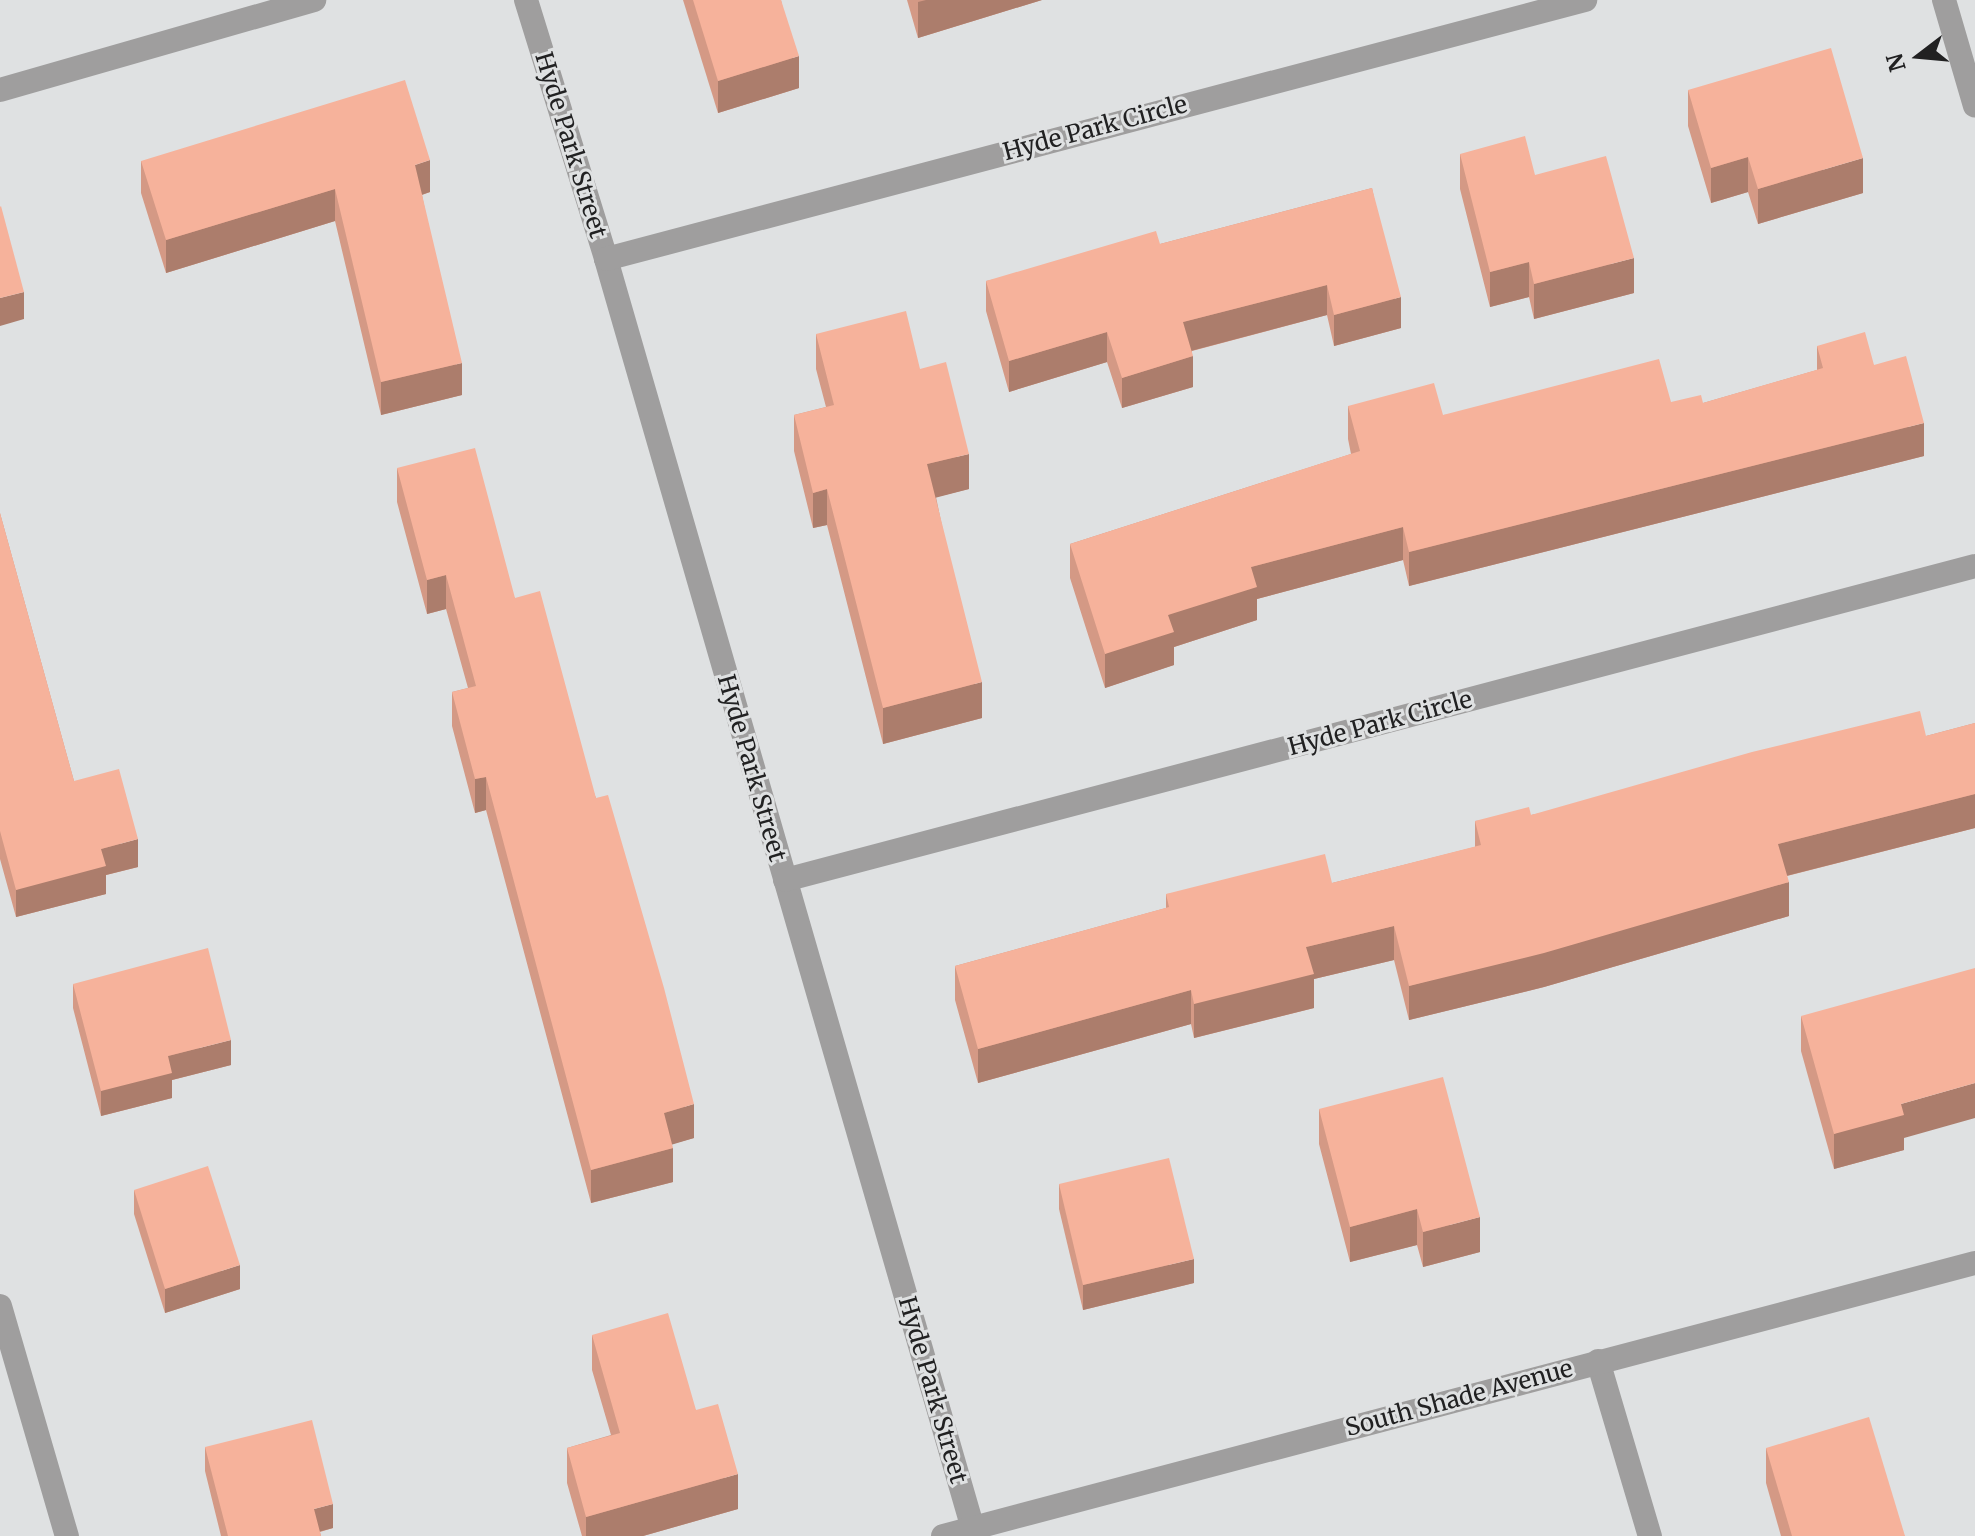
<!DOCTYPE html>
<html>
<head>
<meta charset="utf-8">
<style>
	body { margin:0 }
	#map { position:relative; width:1975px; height:1536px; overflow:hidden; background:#dfe1e2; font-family:Merriweather,serif }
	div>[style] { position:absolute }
	.minor>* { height:24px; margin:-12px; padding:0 12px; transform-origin:12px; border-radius:12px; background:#9f9e9e }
	.wall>* { inset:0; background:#d49985 }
	.shaded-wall>* { inset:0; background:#ac7d6c }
	.building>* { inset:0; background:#f6b29b }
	span { translate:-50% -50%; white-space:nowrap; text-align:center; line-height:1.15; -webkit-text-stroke:6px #dfe1e2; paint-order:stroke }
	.street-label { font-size:24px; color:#212122 }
	.north { position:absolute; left:1879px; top:16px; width:80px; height:80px; -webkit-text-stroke:6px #dfe1e2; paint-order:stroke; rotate:254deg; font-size:22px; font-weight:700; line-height:32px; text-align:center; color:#212122 }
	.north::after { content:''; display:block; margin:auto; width:28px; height:36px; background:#212122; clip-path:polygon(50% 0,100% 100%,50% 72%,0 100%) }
</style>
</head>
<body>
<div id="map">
	<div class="minor">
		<div style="left:526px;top:0;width:271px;rotate:72.8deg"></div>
		<div style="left:606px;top:259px;width:1329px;rotate:73.88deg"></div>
		<div style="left:1944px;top:0;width:110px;rotate:73.7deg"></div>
		<div style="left:0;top:90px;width:327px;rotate:-16deg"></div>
		<div style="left:606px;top:259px;width:1013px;rotate:-14.82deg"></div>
		<div style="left:785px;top:880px;width:1231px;rotate:-14.78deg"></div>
		<div style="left:0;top:1306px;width:240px;rotate:73.8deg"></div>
		<div style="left:1598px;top:1361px;width:183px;rotate:73.5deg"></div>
		<div style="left:943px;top:1536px;width:1067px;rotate:-14.82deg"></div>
	</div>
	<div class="wall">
		<div style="clip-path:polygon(683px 0,781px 0,799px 88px,718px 113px)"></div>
		<div style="clip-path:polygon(907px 0,1042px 0,918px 38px)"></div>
		<div style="clip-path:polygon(1688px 90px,1863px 193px,1758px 224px,1748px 192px,1711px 203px,1688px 126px)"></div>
		<div style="clip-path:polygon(1460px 154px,1535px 175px,1634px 293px,1534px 319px,1529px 297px,1490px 307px,1460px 189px)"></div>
		<div style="clip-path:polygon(141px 161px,430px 192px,422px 195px,462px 395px,381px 415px,335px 221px,166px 273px,141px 193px)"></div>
		<div style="clip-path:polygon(1372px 188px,1401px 328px,1334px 346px,1327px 315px,1192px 351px,1193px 387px,1122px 408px,1107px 362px,1009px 392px,986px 311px,986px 281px,1160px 244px)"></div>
		<div style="clip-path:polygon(816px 334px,920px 369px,969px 489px,936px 497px,982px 718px,883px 744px,827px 525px,813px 528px,794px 451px,794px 415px,826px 407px,816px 369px)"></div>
		<div style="clip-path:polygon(1817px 346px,1874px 365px,1924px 456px,1409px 586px,1403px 560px,1257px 599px,1257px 620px,1174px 647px,1174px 665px,1105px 688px,1070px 578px,1070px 544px,1351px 454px,1348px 439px,1348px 406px,1443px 415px,1671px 402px,1703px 403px,1817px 370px)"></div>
		<div style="clip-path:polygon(397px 468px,515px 598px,596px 798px,694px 1138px,672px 1144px,673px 1182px,591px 1203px,486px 810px,475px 813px,452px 726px,452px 692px,468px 688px,446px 609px,427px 614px,397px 502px)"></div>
		<div style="clip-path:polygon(0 513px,74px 781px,138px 867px,106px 875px,106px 894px,16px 917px,0 859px)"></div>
		<div style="clip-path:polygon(1975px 723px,1975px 828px,1787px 876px,1789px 916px,1544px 987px,1409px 1020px,1394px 960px,1314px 979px,1314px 1008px,1194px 1038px,1191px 1024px,978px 1083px,955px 1000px,955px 966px,1166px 908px,1166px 894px,1332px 883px,1475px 847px,1475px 821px,1531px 815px,1926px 736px)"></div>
		<div style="clip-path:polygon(73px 984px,231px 1065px,172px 1080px,172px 1098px,101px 1116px,73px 1008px)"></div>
		<div style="clip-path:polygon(1801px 1016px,1904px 1138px,1904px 1150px,1834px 1169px,1801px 1051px)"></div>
		<div style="clip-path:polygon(1319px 1109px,1480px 1252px,1423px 1267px,1417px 1245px,1350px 1262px,1319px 1144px)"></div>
		<div style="clip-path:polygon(1059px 1184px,1194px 1283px,1083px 1310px,1059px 1209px)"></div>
		<div style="clip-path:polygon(134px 1190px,240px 1289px,165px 1313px,134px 1214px)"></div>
		<div style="clip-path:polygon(592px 1335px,696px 1410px,738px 1509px,643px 1536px,582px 1536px,567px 1483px,567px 1448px,611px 1435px,592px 1370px)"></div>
		<div style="clip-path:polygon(205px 1447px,333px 1528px,320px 1532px,321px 1536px,221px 1536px,205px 1471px)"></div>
		<div style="clip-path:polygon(1766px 1448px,1905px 1536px,1781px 1536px,1766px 1483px)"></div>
	</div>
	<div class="shaded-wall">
		<div style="clip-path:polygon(926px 0,1042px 0,918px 38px,918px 2px)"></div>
		<div style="clip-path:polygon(799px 56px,799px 88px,718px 113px,718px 81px)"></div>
		<div style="clip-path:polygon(1748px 157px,1748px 192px,1711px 203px,1711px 168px)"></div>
		<div style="clip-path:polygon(1863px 158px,1863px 193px,1758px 224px,1758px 189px)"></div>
		<div style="clip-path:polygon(430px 160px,430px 192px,415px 197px,415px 165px)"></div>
		<div style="clip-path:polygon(335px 189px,335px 221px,166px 273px,166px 240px)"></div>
		<div style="clip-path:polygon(1634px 258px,1634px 293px,1534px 319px,1534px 284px)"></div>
		<div style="clip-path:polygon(1529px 262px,1529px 297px,1490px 307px,1490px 272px)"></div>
		<div style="clip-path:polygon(1327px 285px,1327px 315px,1183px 353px,1183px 322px)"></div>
		<div style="clip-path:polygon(24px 292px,24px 319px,0 326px,0 298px)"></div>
		<div style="clip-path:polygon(1401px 297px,1401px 328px,1334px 346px,1334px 315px)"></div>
		<div style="clip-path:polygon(1107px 332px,1107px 362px,1009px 392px,1009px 361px)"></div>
		<div style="clip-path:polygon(1193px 356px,1193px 387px,1122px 408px,1122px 378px)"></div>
		<div style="clip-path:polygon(462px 363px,462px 395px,381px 415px,381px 382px)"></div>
		<div style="clip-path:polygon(1924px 423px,1924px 456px,1409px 586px,1409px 552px)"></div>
		<div style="clip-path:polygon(969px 454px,969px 489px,927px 500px,927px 464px)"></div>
		<div style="clip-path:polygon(827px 489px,827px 525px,813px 528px,813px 493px)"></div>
		<div style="clip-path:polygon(1403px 527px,1403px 560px,1257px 599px,1257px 620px,1174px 647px,1174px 665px,1105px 688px,1105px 654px,1168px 615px,1251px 567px)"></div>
		<div style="clip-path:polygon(446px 575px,446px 609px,427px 614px,427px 580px)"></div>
		<div style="clip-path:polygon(982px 682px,982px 718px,883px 744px,883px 708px)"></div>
		<div style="clip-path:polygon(486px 777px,486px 810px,475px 813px,475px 779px)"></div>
		<div style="clip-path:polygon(1975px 794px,1975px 828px,1778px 878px,1778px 844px)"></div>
		<div style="clip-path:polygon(138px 839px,138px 867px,106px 875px,106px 894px,16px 917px,16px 890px,101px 849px)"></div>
		<div style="clip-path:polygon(1789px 882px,1789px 916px,1544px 987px,1409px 1020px,1409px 986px)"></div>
		<div style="clip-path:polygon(1394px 926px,1394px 960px,1314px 979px,1314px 1008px,1194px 1038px,1194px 1004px,1306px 947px)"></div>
		<div style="clip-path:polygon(1191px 990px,1191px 1024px,978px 1083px,978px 1049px)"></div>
		<div style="clip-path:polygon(231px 1040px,231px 1065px,172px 1080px,172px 1098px,101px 1116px,101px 1091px,168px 1056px)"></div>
		<div style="clip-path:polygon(1975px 1083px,1975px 1118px,1904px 1138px,1904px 1150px,1834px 1169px,1834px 1134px,1901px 1104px)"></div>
		<div style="clip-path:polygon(694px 1104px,694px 1138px,664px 1147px,664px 1113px)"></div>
		<div style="clip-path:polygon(673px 1148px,673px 1182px,591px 1203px,591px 1170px)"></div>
		<div style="clip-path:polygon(1417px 1209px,1417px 1245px,1350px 1262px,1350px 1227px)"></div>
		<div style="clip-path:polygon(1480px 1217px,1480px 1252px,1423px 1267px,1423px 1232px)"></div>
		<div style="clip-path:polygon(1194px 1259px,1194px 1283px,1083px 1310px,1083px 1285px)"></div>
		<div style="clip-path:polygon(240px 1265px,240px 1289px,165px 1313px,165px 1289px)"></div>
		<div style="clip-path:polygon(738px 1474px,738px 1509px,643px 1536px,586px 1536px,586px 1517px)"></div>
		<div style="clip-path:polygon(333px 1504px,333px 1528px,314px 1533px,314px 1509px)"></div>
	</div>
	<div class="building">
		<div style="clip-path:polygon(693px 0,781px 0,799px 56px,718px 81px)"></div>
		<div style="clip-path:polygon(1831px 48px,1863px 158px,1758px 189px,1748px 157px,1711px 168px,1688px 90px)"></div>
		<div style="clip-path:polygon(405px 80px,430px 160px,415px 165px,462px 363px,381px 382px,335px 189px,166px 240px,141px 161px)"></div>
		<div style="clip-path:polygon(1525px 136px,1535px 175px,1606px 156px,1634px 258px,1534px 284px,1529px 262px,1490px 272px,1460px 154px)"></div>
		<div style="clip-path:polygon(1372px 188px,1401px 297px,1334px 315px,1327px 285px,1183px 322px,1193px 356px,1122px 378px,1107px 332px,1009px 361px,986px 281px,1156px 231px,1160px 244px)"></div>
		<div style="clip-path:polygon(1px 206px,24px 292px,0 298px,0 207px)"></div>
		<div style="clip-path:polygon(906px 311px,920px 369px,946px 362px,969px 454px,927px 464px,982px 682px,883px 708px,827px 489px,813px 493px,794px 415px,834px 405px,816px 334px)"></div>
		<div style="clip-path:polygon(1865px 332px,1874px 365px,1906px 356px,1924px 423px,1409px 552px,1403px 527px,1251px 567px,1257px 587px,1168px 615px,1174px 632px,1105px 654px,1070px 544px,1360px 451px,1348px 406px,1434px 383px,1443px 415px,1659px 359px,1671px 402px,1701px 395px,1703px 403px,1823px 368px,1817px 346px)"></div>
		<div style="clip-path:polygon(475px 448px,515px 598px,540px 591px,596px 798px,608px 795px,664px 988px,694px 1104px,664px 1113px,673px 1148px,591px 1170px,486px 777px,475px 779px,452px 692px,476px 686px,446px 575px,427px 580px,397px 468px)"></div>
		<div style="clip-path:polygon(0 513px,74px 781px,119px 769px,138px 839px,101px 849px,106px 866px,16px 890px,0 831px)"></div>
		<div style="clip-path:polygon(1920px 711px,1926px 736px,1975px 723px,1975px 794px,1778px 844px,1789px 882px,1544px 953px,1409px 986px,1394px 926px,1306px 947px,1314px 974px,1194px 1004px,1191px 990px,978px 1049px,955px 966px,1169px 907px,1166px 894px,1325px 854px,1332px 883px,1481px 845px,1475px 821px,1529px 807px,1531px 815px,1752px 752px)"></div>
		<div style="clip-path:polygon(208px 948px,231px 1040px,168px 1056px,172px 1073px,101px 1091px,73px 984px)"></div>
		<div style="clip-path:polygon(1975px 968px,1975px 1083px,1901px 1104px,1904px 1115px,1834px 1134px,1801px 1016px)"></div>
		<div style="clip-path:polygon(1443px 1077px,1480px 1217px,1423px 1232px,1417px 1209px,1350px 1227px,1319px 1109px)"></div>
		<div style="clip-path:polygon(1169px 1158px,1194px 1259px,1083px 1285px,1059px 1184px)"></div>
		<div style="clip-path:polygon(208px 1166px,240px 1265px,165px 1289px,134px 1190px)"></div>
		<div style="clip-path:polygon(668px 1313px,696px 1410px,718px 1404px,738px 1474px,586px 1517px,567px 1448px,620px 1433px,592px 1335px)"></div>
		<div style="clip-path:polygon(1869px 1417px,1905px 1536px,1792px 1536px,1766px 1448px)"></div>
		<div style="clip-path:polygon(312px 1420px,333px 1504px,314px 1509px,321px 1536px,228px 1536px,205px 1447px)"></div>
	</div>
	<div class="street-label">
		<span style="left:1095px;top:128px;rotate:-15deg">Hyde Park Circle</span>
		<span style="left:571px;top:145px;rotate:73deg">Hyde Park Street</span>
		<span style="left:1380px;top:723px;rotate:-15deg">Hyde Park Circle</span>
		<span style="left:752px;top:768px;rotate:74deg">Hyde Park Street</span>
		<span style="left:933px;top:1390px;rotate:74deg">Hyde Park Street</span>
		<span style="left:1459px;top:1398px;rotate:-15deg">South Shade Avenue</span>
	</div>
	<div class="north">N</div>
</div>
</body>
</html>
